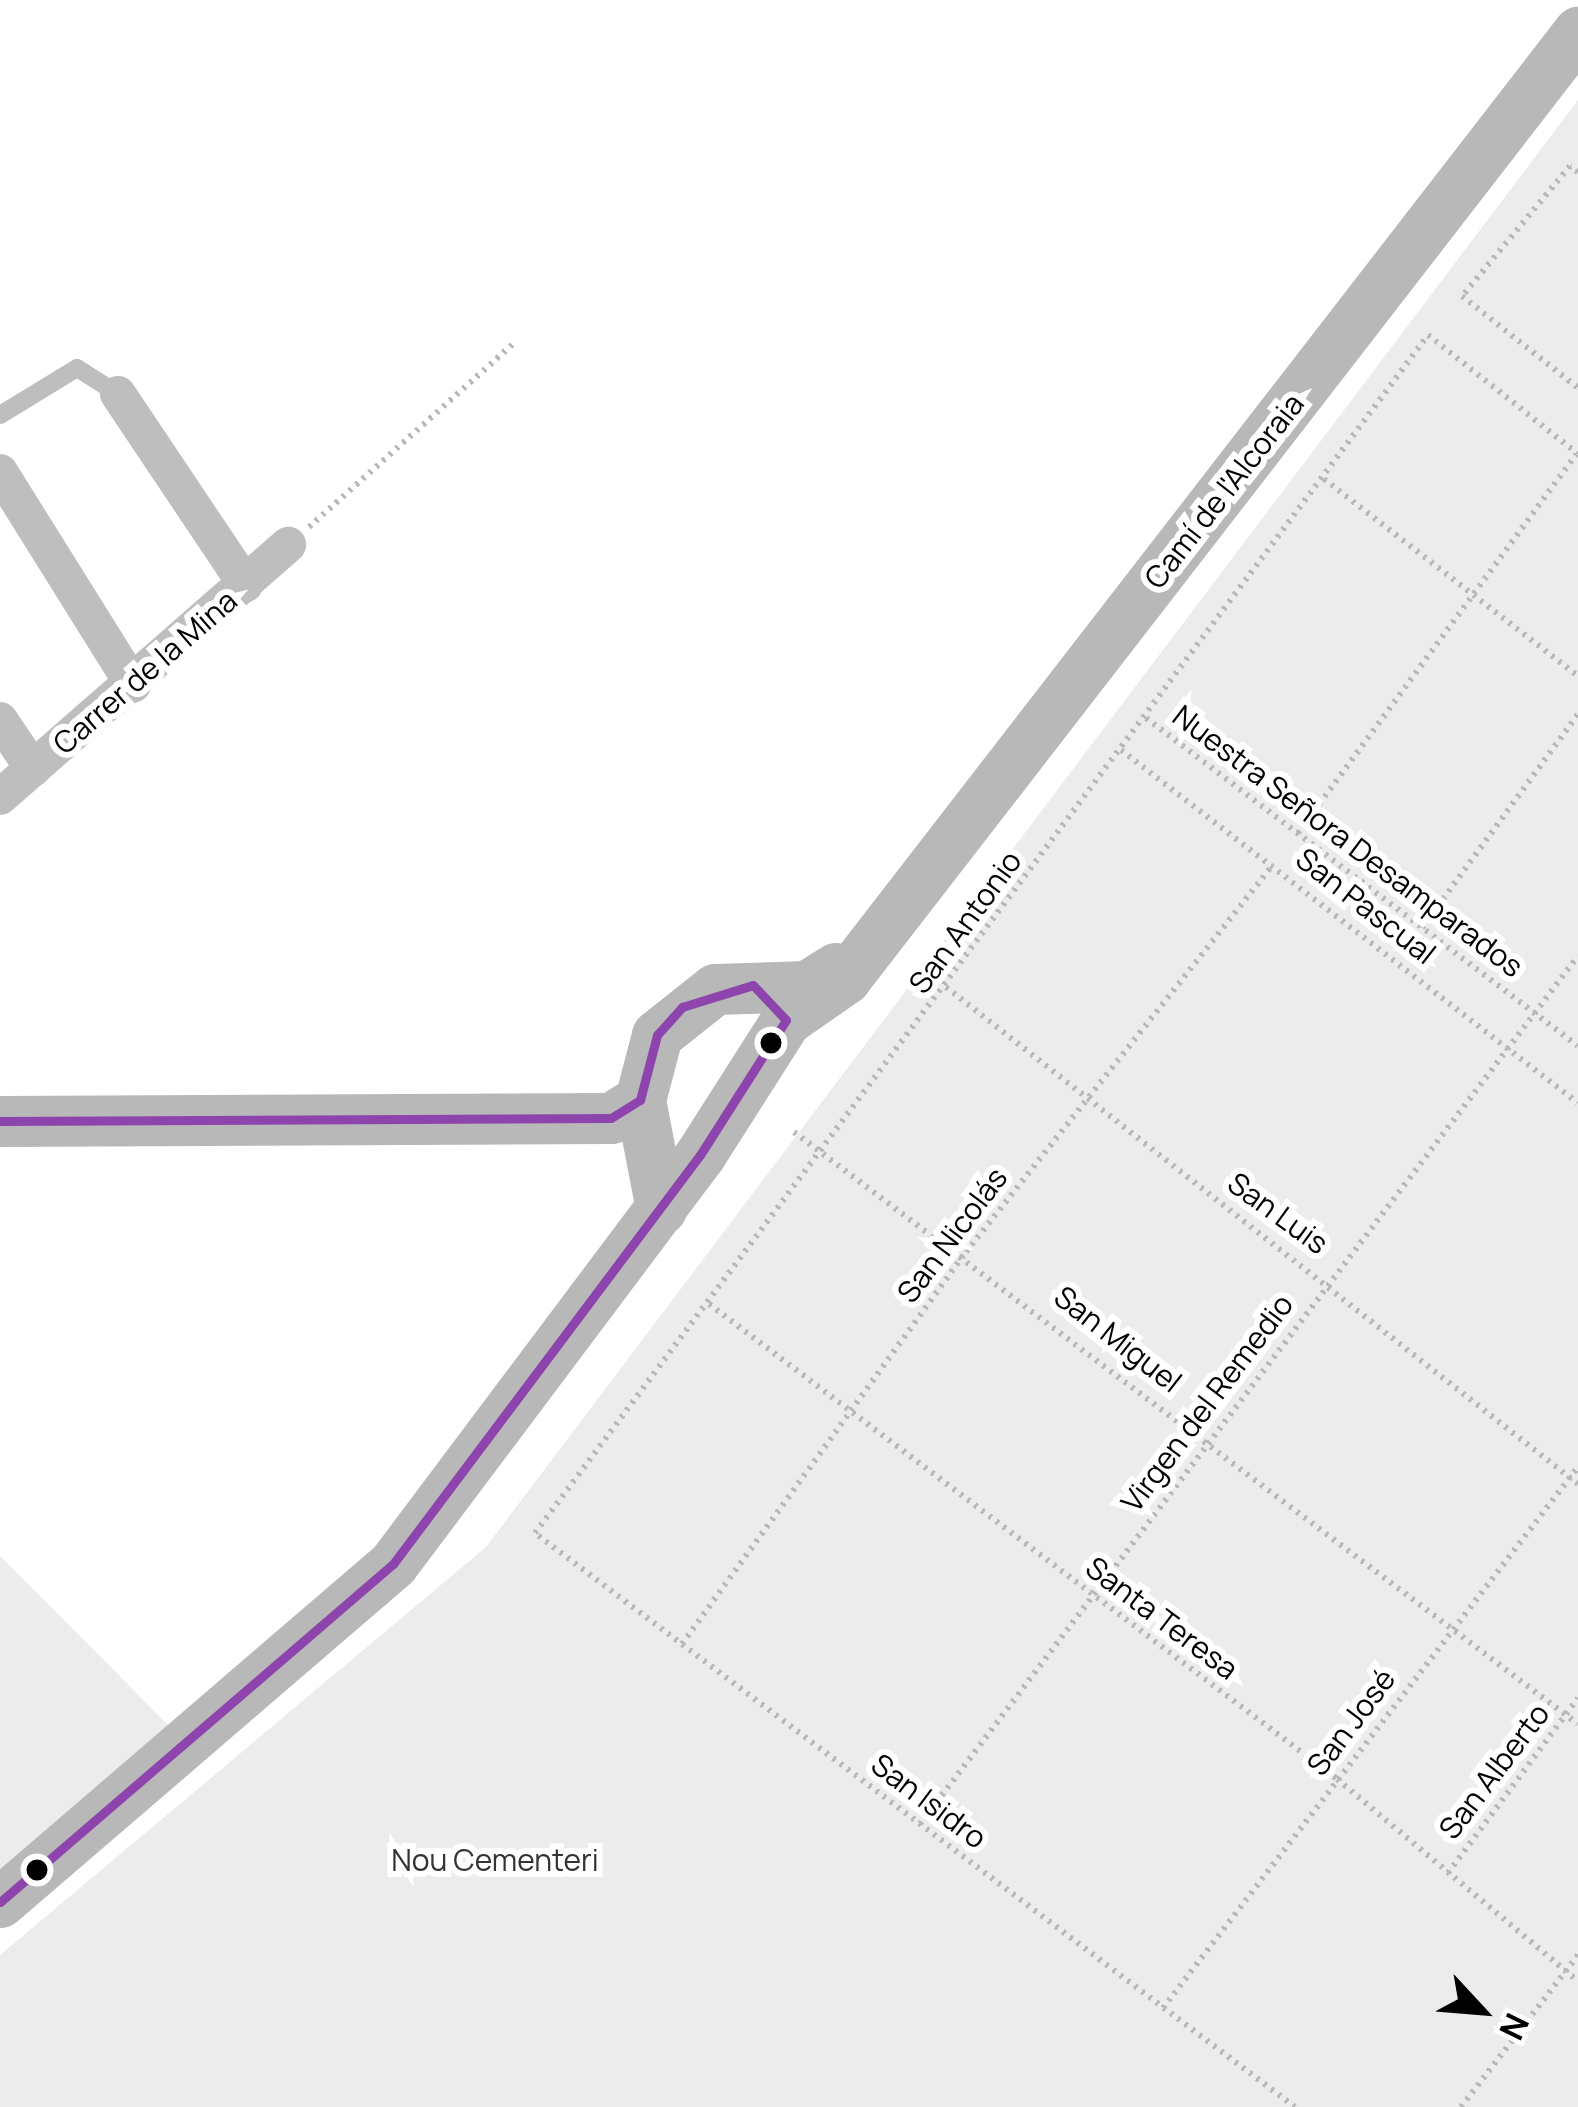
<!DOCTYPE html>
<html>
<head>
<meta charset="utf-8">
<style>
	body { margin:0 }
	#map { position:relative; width:1578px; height:2107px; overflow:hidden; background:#fff; font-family:Manrope,sans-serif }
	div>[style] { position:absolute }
	.green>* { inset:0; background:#ececec }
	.path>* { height:6px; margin-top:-3px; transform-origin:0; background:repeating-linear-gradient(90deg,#b9b9b9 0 3px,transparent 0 9px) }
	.lane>* { height:18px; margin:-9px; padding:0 9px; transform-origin:9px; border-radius:9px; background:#bebebe }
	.street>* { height:36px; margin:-18px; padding:0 18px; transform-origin:18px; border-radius:18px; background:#bebebe }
	.secondary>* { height:51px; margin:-25.5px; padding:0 25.5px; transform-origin:25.5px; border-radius:25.5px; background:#b8b8b8 }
	.bus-1>* { height:9px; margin:-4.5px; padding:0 4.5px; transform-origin:4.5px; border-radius:4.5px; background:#8e44ad }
	.dots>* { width:33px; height:33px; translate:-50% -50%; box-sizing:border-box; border:6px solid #fff; border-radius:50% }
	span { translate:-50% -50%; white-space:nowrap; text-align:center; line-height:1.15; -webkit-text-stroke:12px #fff; paint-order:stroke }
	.street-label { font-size:30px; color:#000 }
	.park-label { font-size:30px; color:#333 }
	.north { position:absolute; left:1422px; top:1951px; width:120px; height:120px; -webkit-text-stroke:9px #fff; paint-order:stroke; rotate:116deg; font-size:33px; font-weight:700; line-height:48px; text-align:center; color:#000 }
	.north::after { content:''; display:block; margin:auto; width:42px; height:54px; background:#000; clip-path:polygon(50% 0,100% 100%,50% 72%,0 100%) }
</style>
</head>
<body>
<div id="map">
	<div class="green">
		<div style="clip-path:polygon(1578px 100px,1578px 2107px,0 2107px,0 1955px,486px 1547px)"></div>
		<div style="clip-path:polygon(0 1556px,186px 1743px,0 1902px)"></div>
	</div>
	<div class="path">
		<div style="left:1578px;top:172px;width:10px;rotate:-143deg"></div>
		<div style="left:1570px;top:166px;width:169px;rotate:129.7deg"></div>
		<div style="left:1462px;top:296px;width:148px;rotate:38.4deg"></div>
		<div style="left:1324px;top:479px;width:321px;rotate:37.8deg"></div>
		<div style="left:309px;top:527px;width:278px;rotate:-41.9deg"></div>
		<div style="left:1146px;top:718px;width:542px;rotate:37.21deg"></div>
		<div style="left:1121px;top:750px;width:577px;rotate:37.68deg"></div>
		<div style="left:1298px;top:833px;width:470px;rotate:-53.7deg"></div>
		<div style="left:1422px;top:928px;width:265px;rotate:-53.9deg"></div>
		<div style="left:946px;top:987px;width:804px;rotate:38.18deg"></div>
		<div style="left:794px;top:1132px;width:982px;rotate:37.06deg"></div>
		<div style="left:709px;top:1304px;width:787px;rotate:37.1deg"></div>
		<div style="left:1337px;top:1779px;width:314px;rotate:40deg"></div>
		<div style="left:682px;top:1644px;width:484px;rotate:-54.1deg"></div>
		<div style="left:966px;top:1252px;width:495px;rotate:-51.6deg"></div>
		<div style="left:920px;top:1824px;width:1089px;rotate:-52.84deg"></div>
		<div style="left:1448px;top:1873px;width:218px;rotate:-53.4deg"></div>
		<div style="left:1163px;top:2008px;width:682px;rotate:-52.51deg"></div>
		<div style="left:1295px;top:2107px;width:952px;rotate:-142.94deg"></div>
		<div style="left:535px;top:1533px;width:1494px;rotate:-53.3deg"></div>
		<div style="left:1428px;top:335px;width:191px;rotate:38.4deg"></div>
		<div style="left:1461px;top:2107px;width:192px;rotate:-52.4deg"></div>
	</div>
	<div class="lane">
		<div style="left:0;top:415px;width:90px;rotate:-31.4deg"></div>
		<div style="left:77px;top:368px;width:49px;rotate:32.4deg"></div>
	</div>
	<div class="street">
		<div style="left:118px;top:394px;width:229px;rotate:56.2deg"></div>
		<div style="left:0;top:472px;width:251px;rotate:58deg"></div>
		<div style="left:0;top:720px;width:59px;rotate:56deg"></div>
		<div style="left:0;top:797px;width:383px;rotate:-41.2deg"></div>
	</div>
	<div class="secondary">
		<div style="left:0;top:1121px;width:611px;rotate:-0.28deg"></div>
		<div style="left:611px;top:1118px;width:34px;rotate:-32deg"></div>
		<div style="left:661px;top:1209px;width:111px;rotate:-100.9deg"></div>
		<div style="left:640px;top:1100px;width:67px;rotate:-75.3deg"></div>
		<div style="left:657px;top:1035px;width:74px;rotate:-38.4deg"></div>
		<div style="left:715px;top:989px;width:92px;rotate:-1.9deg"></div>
		<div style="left:807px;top:986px;width:34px;rotate:-32deg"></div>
		<div style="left:0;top:1902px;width:518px;rotate:-40.7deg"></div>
		<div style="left:393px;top:1564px;width:511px;rotate:-53.11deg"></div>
		<div style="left:700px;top:1155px;width:160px;rotate:-57.5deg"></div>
		<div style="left:786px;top:1020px;width:72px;rotate:-34.8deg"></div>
		<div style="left:845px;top:979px;width:1198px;rotate:-52.26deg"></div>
	</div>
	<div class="bus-1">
		<div style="left:0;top:1121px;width:611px;rotate:-0.28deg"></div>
		<div style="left:611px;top:1118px;width:34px;rotate:-32deg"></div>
		<div style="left:640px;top:1100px;width:67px;rotate:-75.3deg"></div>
		<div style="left:657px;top:1035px;width:38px;rotate:-48deg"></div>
		<div style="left:682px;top:1007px;width:74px;rotate:-17.2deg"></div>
		<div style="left:753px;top:985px;width:48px;rotate:46.7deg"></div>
		<div style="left:0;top:1902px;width:518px;rotate:-40.7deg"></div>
		<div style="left:393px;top:1564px;width:511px;rotate:-53.11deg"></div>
		<div style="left:700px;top:1155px;width:160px;rotate:-57.5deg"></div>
	</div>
	<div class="dots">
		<div style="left:771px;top:1043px;background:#000"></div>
		<div style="left:37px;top:1870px;background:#000"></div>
	</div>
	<div class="street-label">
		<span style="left:1224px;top:491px;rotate:-52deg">Camí de l'Alcoraia</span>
		<span style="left:145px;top:672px;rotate:-41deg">Carrer de la Mina</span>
		<span style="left:1348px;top:841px;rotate:37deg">Nuestra Señora Desamparados</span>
		<span style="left:1366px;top:906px;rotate:38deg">San Pascual</span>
		<span style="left:965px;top:922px;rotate:-54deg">San Antonio</span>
		<span style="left:1278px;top:1213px;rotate:36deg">San Luis</span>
		<span style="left:952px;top:1235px;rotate:-53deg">San Nicolás</span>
		<span style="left:1118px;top:1339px;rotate:38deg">San Miguel</span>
		<span style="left:1207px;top:1403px;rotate:-53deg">Virgen del Remedio</span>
		<span style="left:1162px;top:1618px;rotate:37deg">Santa Teresa</span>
		<span style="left:1351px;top:1722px;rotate:-53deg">San José</span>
		<span style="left:1494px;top:1771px;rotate:-53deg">San Alberto</span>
		<span style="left:929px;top:1801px;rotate:37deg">San Isidro</span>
	</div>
	<div class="park-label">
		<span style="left:495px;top:1860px">Nou Cementeri</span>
	</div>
	<div class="north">N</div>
</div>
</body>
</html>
